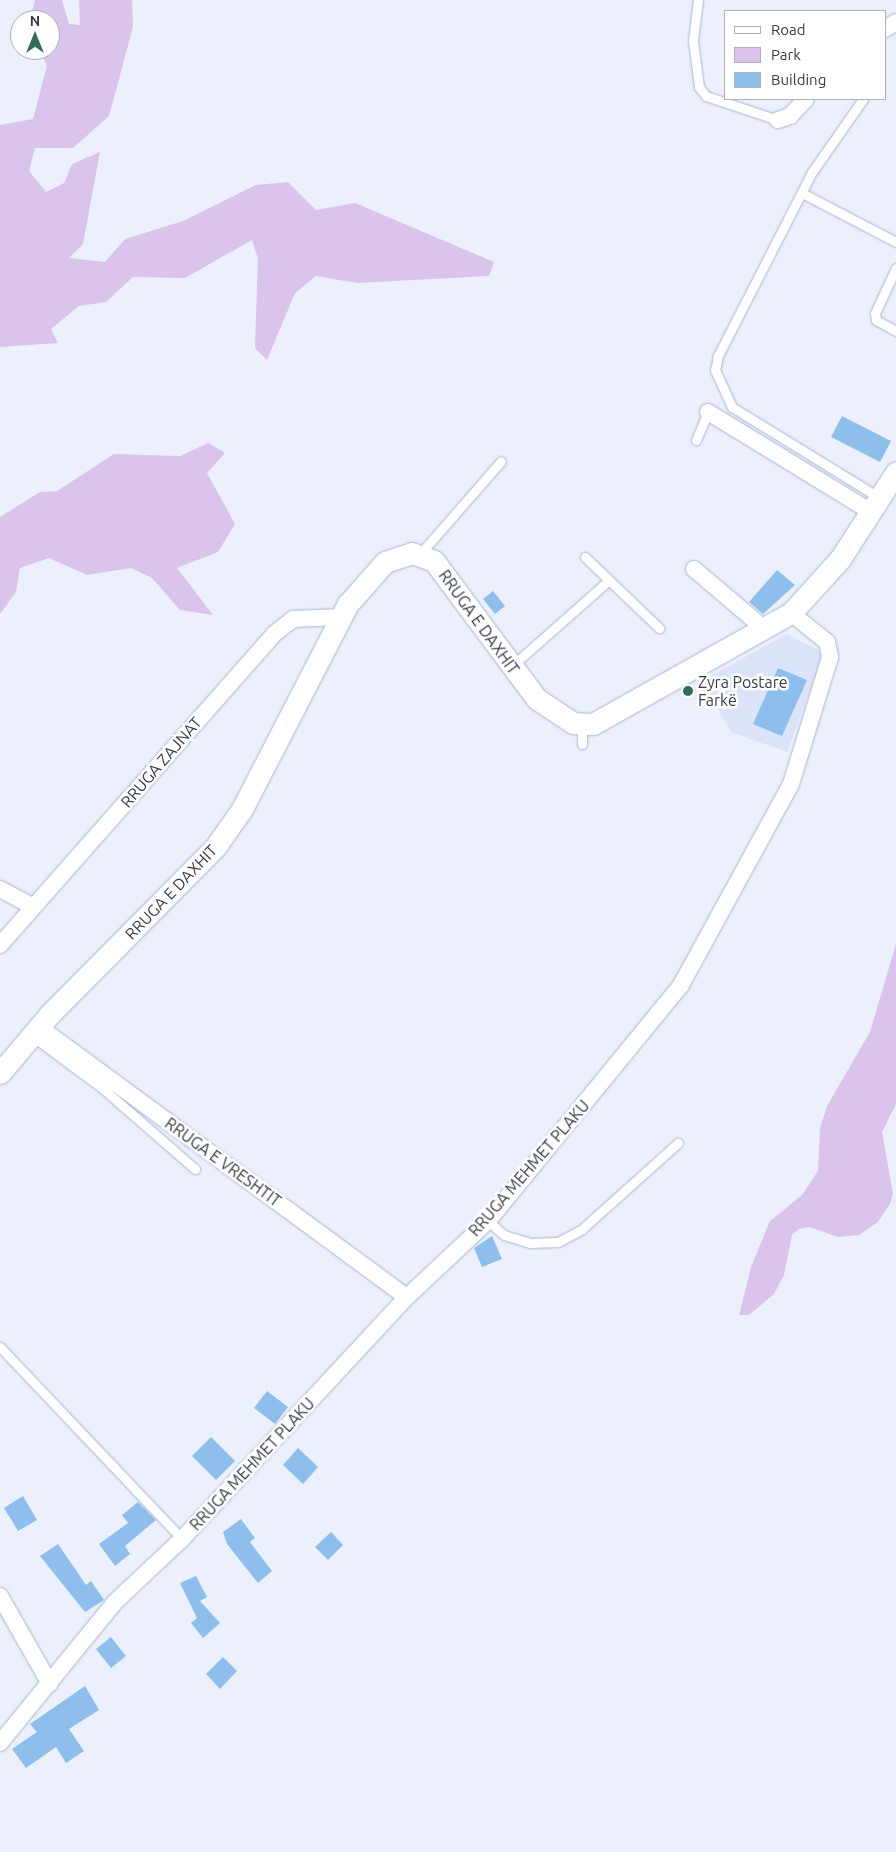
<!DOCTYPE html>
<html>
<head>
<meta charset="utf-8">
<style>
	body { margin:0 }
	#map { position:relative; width:896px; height:1852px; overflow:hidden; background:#ebf0fc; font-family:Ubuntu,sans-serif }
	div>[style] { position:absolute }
	.built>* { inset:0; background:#dce4fa }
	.green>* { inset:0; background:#dac4ec }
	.building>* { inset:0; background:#8dbeec }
	.roads { filter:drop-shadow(0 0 1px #aab5d1) drop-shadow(0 0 1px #aab5d1) }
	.service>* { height:9px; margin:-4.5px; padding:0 4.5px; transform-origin:4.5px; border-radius:4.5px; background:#fff }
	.minor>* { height:16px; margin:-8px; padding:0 8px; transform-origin:8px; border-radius:8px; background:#fff }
	.tertiary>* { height:21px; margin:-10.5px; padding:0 10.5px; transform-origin:10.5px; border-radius:10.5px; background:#fff }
	.dots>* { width:14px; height:14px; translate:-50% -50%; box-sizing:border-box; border:2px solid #fff; border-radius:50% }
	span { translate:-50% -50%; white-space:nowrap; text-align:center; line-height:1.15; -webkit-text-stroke:5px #fff; paint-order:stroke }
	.street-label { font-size:16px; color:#373c47 }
	.poi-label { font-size:16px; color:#373c47 }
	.left { translate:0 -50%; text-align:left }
	.legend { position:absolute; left:724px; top:10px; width:162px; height:90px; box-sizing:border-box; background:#fff; border:1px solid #afb1b5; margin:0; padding:6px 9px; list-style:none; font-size:15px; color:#373c47 }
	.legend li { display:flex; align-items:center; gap:10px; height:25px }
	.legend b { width:25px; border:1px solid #afb1b5 }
	.north { position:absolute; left:10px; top:10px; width:50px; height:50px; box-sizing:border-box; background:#fff; border:1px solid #afb1b5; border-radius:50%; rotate:0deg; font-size:14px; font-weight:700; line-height:20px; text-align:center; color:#373c47 }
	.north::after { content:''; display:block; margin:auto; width:18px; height:22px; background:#336d57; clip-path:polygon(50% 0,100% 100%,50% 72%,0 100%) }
</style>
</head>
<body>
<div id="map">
	<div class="built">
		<div style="clip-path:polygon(787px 634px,824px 653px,787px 752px,731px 732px,702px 681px)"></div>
	</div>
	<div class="green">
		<div style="clip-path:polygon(35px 0,62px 0,69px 24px,80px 25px,79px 0,132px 0,133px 27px,109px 116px,73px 148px,35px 148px,29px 171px,46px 192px,64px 183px,72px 164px,100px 152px,83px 244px,69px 258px,105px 262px,125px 239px,183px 221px,256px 185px,288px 182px,316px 210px,355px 203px,494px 262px,489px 276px,357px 283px,316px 276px,295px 293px,267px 360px,255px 348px,258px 259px,252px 240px,185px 278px,133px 277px,106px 302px,79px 306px,51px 329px,58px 343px,0 347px,0 125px,33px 119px,47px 66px,39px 50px,50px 50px,50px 20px,30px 20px)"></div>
		<div style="clip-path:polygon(208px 443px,225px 453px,207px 473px,235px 524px,218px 552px,177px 568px,213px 615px,180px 610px,152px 578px,131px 568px,87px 575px,49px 558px,20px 568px,16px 592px,0 614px,0 517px,40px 492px,57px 491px,114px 454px,180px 456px)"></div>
		<div style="clip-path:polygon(896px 944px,896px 1104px,882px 1132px,893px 1194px,890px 1204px,878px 1222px,859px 1235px,838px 1237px,809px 1227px,799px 1229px,792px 1235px,784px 1275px,774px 1294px,749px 1315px,739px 1315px,751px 1267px,770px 1221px,802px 1195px,818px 1171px,820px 1128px,827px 1106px,870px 1032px)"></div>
	</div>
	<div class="building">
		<div style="clip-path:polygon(842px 416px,891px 441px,880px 462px,831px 437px)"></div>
		<div style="clip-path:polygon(777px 570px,795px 585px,763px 614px,749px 602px)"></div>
		<div style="clip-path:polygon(493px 591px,505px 606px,495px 614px,483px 599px)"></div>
		<div style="clip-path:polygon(778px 668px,807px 680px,782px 736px,753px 724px)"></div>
		<div style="clip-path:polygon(492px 1236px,502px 1259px,482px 1267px,474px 1248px)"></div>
		<div style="clip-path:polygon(267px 1391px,288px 1407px,275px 1424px,254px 1408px)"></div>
		<div style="clip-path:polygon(211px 1437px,235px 1461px,216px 1480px,192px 1456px)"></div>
		<div style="clip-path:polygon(298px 1448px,318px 1467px,303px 1484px,283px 1465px)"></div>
		<div style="clip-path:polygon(23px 1496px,37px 1520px,18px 1531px,4px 1508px)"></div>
		<div style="clip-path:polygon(138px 1502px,156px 1520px,125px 1546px,130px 1554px,115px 1566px,99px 1544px,128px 1523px,122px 1515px)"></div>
		<div style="clip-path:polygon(241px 1519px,255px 1538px,250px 1542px,272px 1571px,258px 1583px,227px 1544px,223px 1532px)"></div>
		<div style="clip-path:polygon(331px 1532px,343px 1545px,328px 1560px,315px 1547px)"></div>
		<div style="clip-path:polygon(58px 1544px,86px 1585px,91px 1581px,104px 1600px,85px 1612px,40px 1556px)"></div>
		<div style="clip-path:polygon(196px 1576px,207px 1597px,200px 1601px,220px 1623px,203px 1638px,191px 1623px,197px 1618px,180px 1583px)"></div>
		<div style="clip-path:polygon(111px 1637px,126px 1656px,111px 1668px,96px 1649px)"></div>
		<div style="clip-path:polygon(223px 1657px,237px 1671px,220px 1689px,206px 1674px)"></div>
		<div style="clip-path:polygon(85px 1686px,99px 1710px,69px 1729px,84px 1751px,66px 1763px,56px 1747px,26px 1768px,12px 1749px,37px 1732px,30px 1724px)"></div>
	</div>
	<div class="roads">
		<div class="service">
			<div style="left:698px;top:0;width:41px;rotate:97deg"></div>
			<div style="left:693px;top:41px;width:46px;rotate:82.6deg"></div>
			<div style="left:699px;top:87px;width:11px;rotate:52deg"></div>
			<div style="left:706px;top:96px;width:76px;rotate:18.4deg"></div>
			<div style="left:863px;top:99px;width:89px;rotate:124.9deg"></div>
			<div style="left:812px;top:172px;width:207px;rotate:117.1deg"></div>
			<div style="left:718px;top:356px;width:14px;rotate:102deg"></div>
			<div style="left:715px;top:370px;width:41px;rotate:65.3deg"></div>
			<div style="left:732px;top:407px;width:174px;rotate:31.6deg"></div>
			<div style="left:802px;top:193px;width:106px;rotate:27.5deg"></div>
			<div style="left:896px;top:268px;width:50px;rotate:115deg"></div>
			<div style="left:875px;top:313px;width:7px;rotate:82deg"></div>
			<div style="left:876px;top:320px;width:23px;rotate:29deg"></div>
			<div style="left:696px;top:440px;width:30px;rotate:-67deg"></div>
			<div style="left:420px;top:554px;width:123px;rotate:-48.9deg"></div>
			<div style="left:585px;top:557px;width:103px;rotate:43.8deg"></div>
			<div style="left:513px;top:665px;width:127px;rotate:-41.5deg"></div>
			<div style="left:582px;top:725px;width:19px;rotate:90deg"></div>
			<div style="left:32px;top:1036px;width:86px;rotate:36.5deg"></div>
			<div style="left:101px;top:1087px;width:125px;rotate:41.1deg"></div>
			<div style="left:488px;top:1221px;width:21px;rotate:41deg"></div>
			<div style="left:504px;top:1235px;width:27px;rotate:17deg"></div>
			<div style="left:530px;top:1243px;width:28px;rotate:-2deg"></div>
			<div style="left:558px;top:1242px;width:27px;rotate:-28deg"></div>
			<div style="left:582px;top:1229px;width:129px;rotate:-41.9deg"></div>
			<div style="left:0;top:1347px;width:265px;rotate:46.5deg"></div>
		</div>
		<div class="minor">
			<div style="left:885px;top:29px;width:13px;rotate:-32deg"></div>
			<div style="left:778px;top:120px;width:13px;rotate:-18deg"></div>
			<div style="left:790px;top:116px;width:23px;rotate:-47deg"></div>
			<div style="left:708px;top:412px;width:191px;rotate:31.5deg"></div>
			<div style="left:694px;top:569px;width:94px;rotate:40.3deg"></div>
			<div style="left:0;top:889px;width:38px;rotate:28deg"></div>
			<div style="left:0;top:945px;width:414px;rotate:-48.6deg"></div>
			<div style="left:274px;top:634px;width:24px;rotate:-38deg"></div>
			<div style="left:293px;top:619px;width:48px;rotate:-2.4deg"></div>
			<div style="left:39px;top:1027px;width:456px;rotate:36.3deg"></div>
			<div style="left:0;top:1596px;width:101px;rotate:60.4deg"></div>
			<div style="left:0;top:1743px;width:183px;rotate:-50.8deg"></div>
			<div style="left:116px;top:1601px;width:91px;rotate:-43.2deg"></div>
			<div style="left:182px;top:1539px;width:330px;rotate:-47.1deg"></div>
			<div style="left:407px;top:1297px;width:111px;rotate:-43.2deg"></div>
			<div style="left:488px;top:1221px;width:305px;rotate:-50.7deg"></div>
			<div style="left:681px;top:985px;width:229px;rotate:-61.3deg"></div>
			<div style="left:791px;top:784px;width:133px;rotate:-72.9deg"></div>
			<div style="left:830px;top:657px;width:15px;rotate:-101deg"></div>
			<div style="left:827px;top:642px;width:46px;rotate:-141.1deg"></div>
		</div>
		<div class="tertiary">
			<div style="left:0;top:1073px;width:76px;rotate:-49.8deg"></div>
			<div style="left:49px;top:1015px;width:238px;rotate:-45.3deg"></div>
			<div style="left:216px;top:846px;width:45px;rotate:-54.9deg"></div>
			<div style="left:242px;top:809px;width:231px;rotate:-62.7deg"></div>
			<div style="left:348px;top:604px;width:56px;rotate:-48.6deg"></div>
			<div style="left:385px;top:562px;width:28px;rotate:-18deg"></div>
			<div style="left:412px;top:553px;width:23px;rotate:20deg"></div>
			<div style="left:434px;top:561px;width:172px;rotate:53.3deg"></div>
			<div style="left:537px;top:699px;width:43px;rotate:33.7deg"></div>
			<div style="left:573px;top:723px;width:20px;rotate:3deg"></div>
			<div style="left:593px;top:724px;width:227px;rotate:-29.3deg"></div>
			<div style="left:791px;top:613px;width:73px;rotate:-47.8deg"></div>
			<div style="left:840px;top:559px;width:103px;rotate:-57.2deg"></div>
		</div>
	</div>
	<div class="dots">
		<div style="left:688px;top:691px;background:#336d57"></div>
	</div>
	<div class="street-label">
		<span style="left:479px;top:622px;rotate:54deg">RRUGA E DAXHIT</span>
		<span style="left:161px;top:762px;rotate:-49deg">RRUGA ZAJNAT</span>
		<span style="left:171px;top:892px;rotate:-46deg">RRUGA E DAXHIT</span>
		<span style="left:223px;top:1162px;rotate:36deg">RRUGA E VRESHTIT</span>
		<span style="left:529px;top:1168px;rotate:-49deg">RRUGA MEHMET PLAKU</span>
		<span style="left:252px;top:1464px;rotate:-47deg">RRUGA MEHMET PLAKU</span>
	</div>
	<div class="poi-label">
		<span class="left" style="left:698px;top:691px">Zyra Postare<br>Farkë</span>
	</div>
	<ul class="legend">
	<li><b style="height:6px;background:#fff"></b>Road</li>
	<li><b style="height:14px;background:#dac4ec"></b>Park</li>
	<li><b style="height:14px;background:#8dbeec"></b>Building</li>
	</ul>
	<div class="north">N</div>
</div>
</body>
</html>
